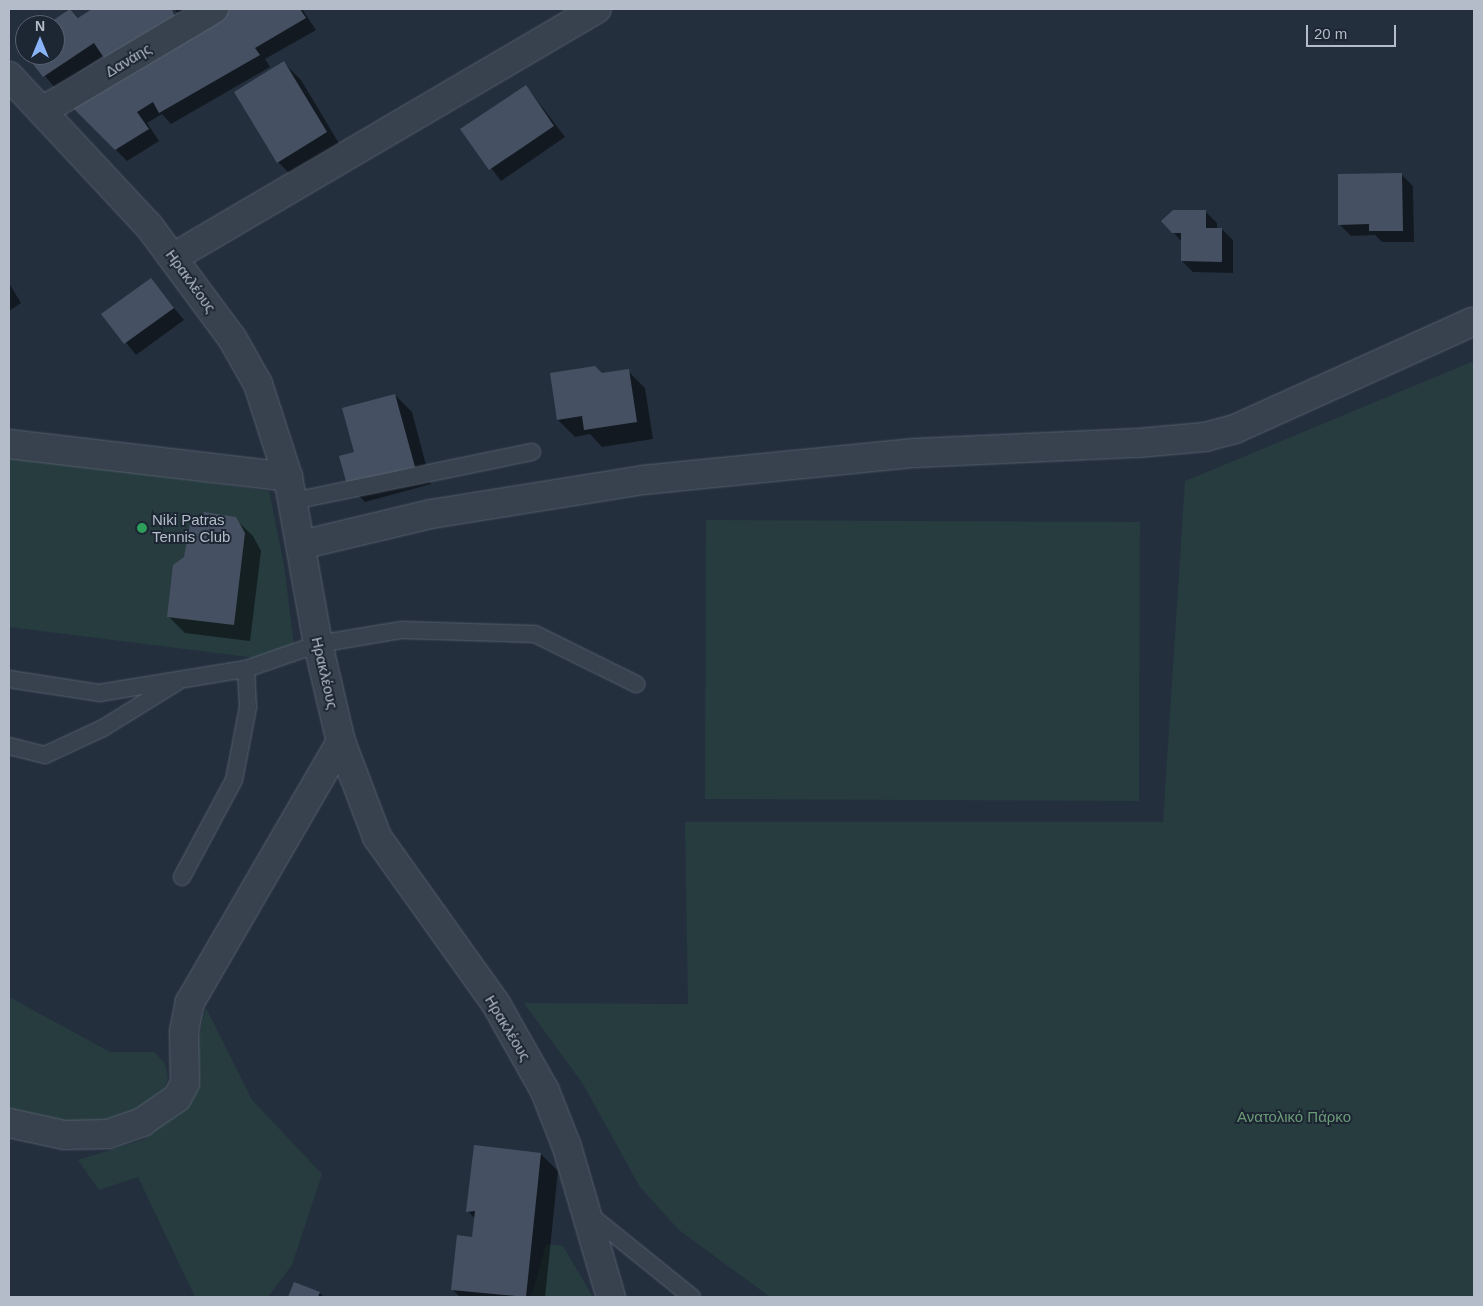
<!DOCTYPE html>
<html>
<head>
<meta charset="utf-8">
<style>
	body { margin:0 }
	#map { position:relative; width:1483px; height:1306px; overflow:hidden; background:#242f3e; font-family:Arial,sans-serif }
	div>[style] { position:absolute }
	.green>* { inset:0; background:#263c3f }
	.shadow>* { inset:0; background:#0007 }
	.building>* { inset:0; background:#455162 }
	.roads { filter:drop-shadow(0 0 1px #565f6c) drop-shadow(0 0 1px #565f6c) }
	.service>* { height:16px; margin:-8px; padding:0 8px; transform-origin:8px; border-radius:8px; background:#38414e }
	.minor>* { height:28px; margin:-14px; padding:0 14px; transform-origin:14px; border-radius:14px; background:#38414e }
	.tertiary>* { height:28px; margin:-14px; padding:0 14px; transform-origin:14px; border-radius:14px; background:#38414e }
	.dots>* { width:14px; height:14px; translate:-50% -50%; box-sizing:border-box; border:2px solid #1d2633; border-radius:50% }
	span { translate:-50% -50%; white-space:nowrap; text-align:center; line-height:1.15; -webkit-text-stroke:4px #1d2633; paint-order:stroke }
	.street-label { font-size:15px; color:#b4bcc9 }
	.poi-label { font-size:15px; color:#b4bcc9 }
	.left { translate:0 -50%; text-align:left }
	.park-label { font-size:15px; color:#6b9a76 }
	.frame { position:absolute; inset:0; border:10px solid #b4bcc9; pointer-events:none }
	.north { position:absolute; left:15px; top:15px; width:50px; height:50px; box-sizing:border-box; background:#1d2633; border:1px solid #59626f; border-radius:50%; rotate:0deg; font-size:14px; font-weight:700; line-height:20px; text-align:center; color:#b4bcc9 }
	.north::after { content:''; display:block; margin:auto; width:18px; height:22px; background:#8ab4f8; clip-path:polygon(50% 0,100% 100%,50% 72%,0 100%) }
	.scale { position:absolute; left:1306px; top:25px; width:90px; height:22px; box-sizing:border-box; border:2px solid #b4bcc9; border-top:0; padding-left:6px; font-size:15px; line-height:18px; white-space:nowrap; color:#b4bcc9; -webkit-text-stroke:4px #1d2633; paint-order:stroke }
</style>
</head>
<body>
<div id="map">
	<div class="green">
		<div style="clip-path:polygon(1474px 361px,1474px 1297px,770px 1297px,679px 1230px,640px 1187px,583px 1084px,524px 1003px,688px 1004px,685px 822px,1163px 822px,1185px 481px)"></div>
		<div style="clip-path:polygon(9px 455px,269px 491px,284px 565px,296px 663px,9px 627px)"></div>
		<div style="clip-path:polygon(706px 520px,1140px 522px,1139px 801px,705px 799px)"></div>
		<div style="clip-path:polygon(9px 997px,110px 1052px,154px 1052px,165px 1063px,168px 1078px,162px 1095px,144px 1111px,99px 1130px,9px 1116px)"></div>
		<div style="clip-path:polygon(206px 1008px,252px 1100px,322px 1174px,292px 1265px,268px 1297px,195px 1297px,138px 1177px,99px 1190px,78px 1160px,145px 1139px,182px 1106px)"></div>
		<div style="clip-path:polygon(546px 1244px,563px 1246px,593px 1297px,531px 1297px)"></div>
	</div>
	<div class="shadow">
		<div style="clip-path:polygon(95px 9px,172px 9px,181px 25px,104px 55px,55px 88px,28px 55px,55px 55px,55px 25px,48px 25px,71px 10px,80px 19px)"></div>
		<div style="clip-path:polygon(174px 9px,214px 9px,189px 24px)"></div>
		<div style="clip-path:polygon(233px 9px,302px 9px,316px 30px,265px 59px,270px 67px,171px 124px,162px 114px,147px 123px,159px 141px,127px 161px,71px 105px)"></div>
		<div style="clip-path:polygon(25px 40px,25px 51px,19px 44px)"></div>
		<div style="clip-path:polygon(284px 63px,301px 80px,343px 150px,295px 179px,278px 162px)"></div>
		<div style="clip-path:polygon(526px 86px,565px 137px,501px 181px,462px 130px)"></div>
		<div style="clip-path:polygon(1402px 175px,1413px 186px,1414px 242px,1382px 242px,1375px 235px,1351px 236px,1339px 224px)"></div>
		<div style="clip-path:polygon(1206px 212px,1217px 223px,1217px 229px,1222px 229px,1233px 240px,1233px 273px,1193px 272px,1182px 261px,1182px 242px,1173px 232px)"></div>
		<div style="clip-path:polygon(151px 280px,184px 320px,136px 355px,103px 314px)"></div>
		<div style="clip-path:polygon(9px 283px,21px 303px,9px 311px)"></div>
		<div style="clip-path:polygon(628px 371px,645px 388px,653px 439px,602px 447px,590px 434px,575px 437px,558px 420px,551px 374px,602px 375px)"></div>
		<div style="clip-path:polygon(395px 395px,412px 412px,431px 484px,365px 502px,348px 485px,355px 453px)"></div>
		<div style="clip-path:polygon(235px 519px,253px 536px,261px 551px,250px 641px,185px 633px,168px 616px)"></div>
		<div style="clip-path:polygon(541px 1154px,558px 1171px,545px 1297px,460px 1297px,452px 1289px,473px 1239px,475px 1219px,468px 1211px)"></div>
		<div style="clip-path:polygon(295px 1284px,320px 1293px,324px 1297px,290px 1297px)"></div>
	</div>
	<div class="building">
		<div style="clip-path:polygon(70px 9px,78px 18px,92px 9px,172px 9px,176px 19px,106px 61px,94px 43px,43px 77px,26px 55px,55px 55px,55px 25px,46px 25px)"></div>
		<div style="clip-path:polygon(231px 9px,300px 9px,306px 18px,255px 48px,260px 55px,159px 113px,153px 102px,137px 112px,149px 129px,115px 150px,69px 104px)"></div>
		<div style="clip-path:polygon(284px 61px,327px 132px,277px 163px,234px 92px)"></div>
		<div style="clip-path:polygon(526px 85px,554px 126px,489px 170px,460px 129px)"></div>
		<div style="clip-path:polygon(1402px 173px,1403px 231px,1369px 231px,1369px 224px,1338px 225px,1338px 174px)"></div>
		<div style="clip-path:polygon(1173px 210px,1206px 210px,1206px 228px,1222px 228px,1222px 262px,1181px 261px,1181px 233px,1172px 233px,1161px 221px)"></div>
		<div style="clip-path:polygon(151px 278px,174px 308px,124px 344px,101px 314px)"></div>
		<div style="clip-path:polygon(595px 366px,602px 373px,629px 369px,637px 422px,584px 430px,582px 416px,557px 420px,550px 373px)"></div>
		<div style="clip-path:polygon(395px 394px,415px 467px,347px 485px,339px 456px,354px 452px,342px 408px)"></div>
		<div style="clip-path:polygon(204px 512px,236px 517px,245px 533px,234px 625px,167px 617px,173px 565px,184px 557px,190px 524px)"></div>
		<div style="clip-path:polygon(474px 1145px,541px 1153px,526px 1297px,451px 1290px,457px 1235px,472px 1237px,475px 1211px,466px 1212px)"></div>
		<div style="clip-path:polygon(294px 1282px,320px 1292px,318px 1297px,288px 1297px)"></div>
	</div>
	<div class="roads">
		<div class="service">
			<div style="left:293px;top:501px;width:244px;rotate:-11.6deg"></div>
			<div style="left:9px;top:679px;width:91px;rotate:8.8deg"></div>
			<div style="left:99px;top:693px;width:149px;rotate:-9.3deg"></div>
			<div style="left:246px;top:669px;width:76px;rotate:-19.1deg"></div>
			<div style="left:318px;top:644px;width:85px;rotate:-9.5deg"></div>
			<div style="left:402px;top:630px;width:133px;rotate:1.7deg"></div>
			<div style="left:535px;top:634px;width:113px;rotate:26.3deg"></div>
			<div style="left:9px;top:746px;width:37px;rotate:14deg"></div>
			<div style="left:45px;top:755px;width:64px;rotate:-25deg"></div>
			<div style="left:103px;top:728px;width:86px;rotate:-31.7deg"></div>
			<div style="left:182px;top:877px;width:110px;rotate:-61.8deg"></div>
			<div style="left:234px;top:780px;width:74px;rotate:-79.1deg"></div>
			<div style="left:248px;top:707px;width:38px;rotate:-93deg"></div>
			<div style="left:589px;top:1214px;width:132px;rotate:38.9deg"></div>
		</div>
		<div class="minor">
			<div style="left:42px;top:111px;width:200px;rotate:-30.7deg"></div>
			<div style="left:174px;top:257px;width:490px;rotate:-30.4deg"></div>
			<div style="left:9px;top:444px;width:281px;rotate:6.7deg"></div>
			<div style="left:301px;top:545px;width:134px;rotate:-13.4deg"></div>
			<div style="left:431px;top:514px;width:215px;rotate:-9.1deg"></div>
			<div style="left:643px;top:480px;width:273px;rotate:-5.7deg"></div>
			<div style="left:915px;top:453px;width:223px;rotate:-2.6deg"></div>
			<div style="left:1138px;top:443px;width:67px;rotate:-5.1deg"></div>
			<div style="left:1205px;top:437px;width:31px;rotate:-15deg"></div>
			<div style="left:1235px;top:429px;width:260px;rotate:-24.3deg"></div>
			<div style="left:9px;top:1123px;width:56px;rotate:12.3deg"></div>
			<div style="left:64px;top:1135px;width:44px;rotate:-1.3deg"></div>
			<div style="left:108px;top:1134px;width:36px;rotate:-19deg"></div>
			<div style="left:142px;top:1122px;width:42px;rotate:-34.4deg"></div>
			<div style="left:177px;top:1098px;width:17px;rotate:-62deg"></div>
			<div style="left:185px;top:1083px;width:51px;rotate:-91.1deg"></div>
			<div style="left:184px;top:1032px;width:31px;rotate:-79deg"></div>
			<div style="left:190px;top:1002px;width:301px;rotate:-59.9deg"></div>
		</div>
		<div class="tertiary">
			<div style="left:9px;top:76px;width:205px;rotate:47deg"></div>
			<div style="left:149px;top:226px;width:139px;rotate:53.5deg"></div>
			<div style="left:232px;top:338px;width:53px;rotate:60.5deg"></div>
			<div style="left:258px;top:384px;width:98px;rotate:72.1deg"></div>
			<div style="left:288px;top:477px;width:170px;rotate:79.8deg"></div>
			<div style="left:318px;top:644px;width:101px;rotate:76.8deg"></div>
			<div style="left:341px;top:742px;width:102px;rotate:69.2deg"></div>
			<div style="left:377px;top:837px;width:205px;rotate:54.5deg"></div>
			<div style="left:496px;top:1004px;width:100px;rotate:60.6deg"></div>
			<div style="left:545px;top:1091px;width:60px;rotate:68.6deg"></div>
			<div style="left:567px;top:1147px;width:156px;rotate:73.7deg"></div>
		</div>
	</div>
	<div class="dots">
		<div style="left:142px;top:528px;background:#2e9e5b"></div>
	</div>
	<div class="street-label">
		<span style="left:128px;top:60px;rotate:-31deg">Δανάης</span>
		<span style="left:191px;top:281px;rotate:54deg">Ηρακλέους</span>
		<span style="left:325px;top:673px;rotate:77deg">Ηρακλέους</span>
		<span style="left:508px;top:1028px;rotate:59deg">Ηρακλέους</span>
	</div>
	<div class="poi-label">
		<span class="left" style="left:152px;top:528px">Niki Patras<br>Tennis Club</span>
	</div>
	<div class="park-label">
		<span style="left:1294px;top:1117px">Ανατολικό Πάρκο</span>
	</div>
	<div class="frame"></div>
	<div class="north">N</div>
	<div class="scale">20 m</div>
</div>
</body>
</html>
